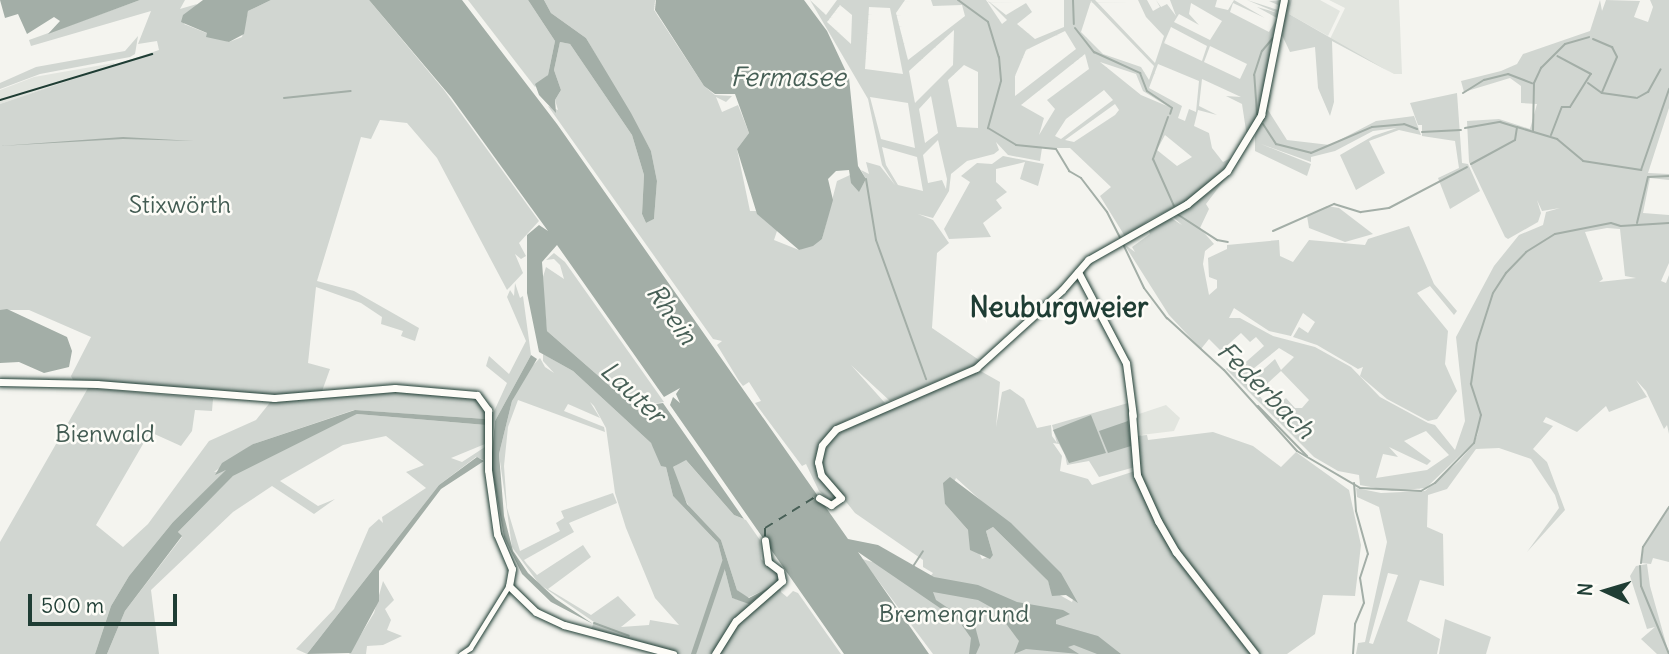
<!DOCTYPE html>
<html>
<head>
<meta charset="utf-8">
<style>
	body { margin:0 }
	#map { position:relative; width:1669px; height:654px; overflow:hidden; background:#f4f4ef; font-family:Delius,sans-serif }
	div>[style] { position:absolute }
	.built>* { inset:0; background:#e2e5df }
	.green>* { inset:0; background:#d1d6d1 }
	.water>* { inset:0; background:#a3aea7 }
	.stream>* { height:2px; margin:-1px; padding:0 1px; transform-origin:1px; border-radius:1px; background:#a3aea7 }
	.river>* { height:4.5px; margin:-2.25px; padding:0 2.25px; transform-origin:2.25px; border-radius:2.25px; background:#a3aea7 }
	.ferry>* { height:2px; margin-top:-1px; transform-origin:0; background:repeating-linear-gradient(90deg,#475f56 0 9px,transparent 0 16px) }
	.roads { filter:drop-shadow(0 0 2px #1f3d34) drop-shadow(0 0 2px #1f3d34) }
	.minor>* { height:5px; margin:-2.5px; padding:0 2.5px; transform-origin:2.5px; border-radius:2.5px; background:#fdfcf7 }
	.major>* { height:7px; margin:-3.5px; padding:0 3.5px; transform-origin:3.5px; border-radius:3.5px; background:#fdfcf7 }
	.rail>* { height:2px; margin:-1px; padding:0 1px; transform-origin:1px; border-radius:1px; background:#1f3d34 }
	span { translate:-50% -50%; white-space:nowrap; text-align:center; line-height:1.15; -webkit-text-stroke:5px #fdfcf7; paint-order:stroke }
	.park-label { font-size:24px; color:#435c53 }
	.water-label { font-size:26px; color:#475f56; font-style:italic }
	.quarter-label { font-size:28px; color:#1f3d34; font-weight:700 }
	.north { position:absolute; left:1571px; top:556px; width:70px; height:70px; -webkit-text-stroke:5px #fdfcf7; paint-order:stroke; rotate:274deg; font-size:19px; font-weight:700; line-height:28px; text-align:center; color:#1f3d34 }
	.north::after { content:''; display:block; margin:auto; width:24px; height:32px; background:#1f3d34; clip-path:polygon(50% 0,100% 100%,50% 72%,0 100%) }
	.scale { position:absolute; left:28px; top:594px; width:149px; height:32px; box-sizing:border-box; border:4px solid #1f3d34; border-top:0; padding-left:9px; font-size:21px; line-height:24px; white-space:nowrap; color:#1f3d34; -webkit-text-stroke:5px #fdfcf7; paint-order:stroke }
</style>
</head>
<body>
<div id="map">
	<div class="built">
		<div style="clip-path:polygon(1292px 0,1320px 0,1340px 11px,1328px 36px,1289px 14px)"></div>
		<div style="clip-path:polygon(1329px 0,1399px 0,1402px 74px,1394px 74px,1330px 39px,1345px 8px)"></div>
		<div style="clip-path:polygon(114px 63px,115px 66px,0 104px,0 90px,34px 77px)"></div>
		<div style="clip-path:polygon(1166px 405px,1180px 418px,1174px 431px,1141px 435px,1139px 414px)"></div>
	</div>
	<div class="green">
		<div style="clip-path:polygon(140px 0,185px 0,180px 9px,197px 4px,184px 24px,229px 42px,242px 37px,248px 11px,271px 0,369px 0,444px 90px,539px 221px,519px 243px,526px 256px,521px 259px,515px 254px,523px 273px,507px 290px,437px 158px,407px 123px,380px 120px,371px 139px,361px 137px,317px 281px,354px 291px,419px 328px,415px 341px,401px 336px,403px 331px,381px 324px,382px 317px,361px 303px,316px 287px,308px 363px,330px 369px,321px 394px,289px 397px,73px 380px,71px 376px,91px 337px,29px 310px,0 310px,0 104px,159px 50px,157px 41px,138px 44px,151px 11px,31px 46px,29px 40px)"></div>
		<div style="clip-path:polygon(468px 0,528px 0,555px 41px,548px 75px,535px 87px)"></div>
		<div style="clip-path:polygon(evenodd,544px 0,655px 0,654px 10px,704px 86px,715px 95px,732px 96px,726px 102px,716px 97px,722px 112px,738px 105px,749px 133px,737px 149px,750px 211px,756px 211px,778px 228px,774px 240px,799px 250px,822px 239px,837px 181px,850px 175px,859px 191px,866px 179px,861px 170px,869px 174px,866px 162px,880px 166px,895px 185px,882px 165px,868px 99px,810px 0,826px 15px,837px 0,905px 0,896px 13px,908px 60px,965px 16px,962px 5px,933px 6px,931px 0,986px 0,1002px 24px,1007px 20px,987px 0,1006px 15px,1031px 0,1026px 3px,1032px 12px,1017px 24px,1035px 39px,1064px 27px,1064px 0,1095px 0,1155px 63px,1164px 36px,1146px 17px,1138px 0,1147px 0,1153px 11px,1160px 7px,1156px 0,1161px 7px,1167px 4px,1176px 16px,1170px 0,1217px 0,1215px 7px,1228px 10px,1234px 0,1265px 18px,1233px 3px,1230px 12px,1269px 32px,1277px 18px,1257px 7px,1278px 13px,1247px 0,1278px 10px,1278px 5px,1269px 1px,1281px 0,1281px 12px,1268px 87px,1244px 147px,1199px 195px,1149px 220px,1126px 238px,1100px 196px,1111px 187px,1070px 148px,1042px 148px,1040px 161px,1008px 155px,996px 142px,999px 150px,994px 154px,967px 161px,951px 174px,949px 191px,933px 218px,918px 214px,933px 220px,949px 243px,937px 253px,932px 328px,982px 362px,890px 401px,851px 365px,885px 403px,847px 420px,823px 439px,816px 468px,837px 495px,833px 503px,819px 491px,806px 464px,802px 466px,755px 403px,761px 401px,749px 382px,743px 386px,739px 381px,717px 345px,722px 341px,713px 339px,548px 106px,558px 110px,555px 100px,561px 90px,554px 70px,560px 42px,570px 44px,632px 135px,644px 175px,642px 214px,646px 223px,654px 219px,657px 181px,651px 151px,586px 38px,551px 13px,544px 0,1091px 1px,1154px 66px,1149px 80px,1141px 67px,1103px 54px,1081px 32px,1091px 1px,544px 0,1191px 3px,1222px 21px,1210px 40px,1174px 22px,1179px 14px,1199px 25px,1189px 14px,1191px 3px,544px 0,840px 5px,852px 15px,851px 44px,827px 22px,840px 5px,544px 0,869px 7px,890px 8px,903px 74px,865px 69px,869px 7px,544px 0,1171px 27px,1207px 46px,1202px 61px,1164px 43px,1171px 27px,544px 0,954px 30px,953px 65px,915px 103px,909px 71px,954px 30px,544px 0,1065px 31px,1076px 49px,1015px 96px,1015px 76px,1026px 50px,1065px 31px,544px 0,1210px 46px,1247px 64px,1240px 79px,1204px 62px,1210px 46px,544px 0,1085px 54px,1089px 69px,1047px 100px,1055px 109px,1039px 135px,1044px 118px,1021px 105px,1085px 54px,544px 0,1100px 62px,1136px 74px,1143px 91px,1167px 106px,1141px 95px,1100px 62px,544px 0,1158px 64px,1199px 81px,1196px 112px,1189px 109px,1185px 121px,1178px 118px,1182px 106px,1149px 88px,1158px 64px,544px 0,964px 65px,978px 72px,978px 128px,957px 127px,948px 80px,964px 65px,544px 0,1202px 79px,1241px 97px,1226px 96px,1242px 104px,1247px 137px,1235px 156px,1223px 162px,1212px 148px,1209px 133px,1194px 126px,1198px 110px,1217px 115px,1199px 106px,1202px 79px,544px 0,1104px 90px,1113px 100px,1061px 139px,1055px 136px,1066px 119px,1104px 90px,544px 0,931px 96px,938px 133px,925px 143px,919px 109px,931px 96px,544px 0,870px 97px,908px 103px,915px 148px,881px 139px,870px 97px,544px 0,1115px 104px,1119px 110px,1115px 115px,1074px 142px,1065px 140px,1115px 104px,544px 0,1165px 135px,1192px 157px,1177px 166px,1157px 150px,1165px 135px,544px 0,938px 140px,947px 179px,946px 189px,942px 180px,928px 183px,923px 155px,938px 140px,544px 0,882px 147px,917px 157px,923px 191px,898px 185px,886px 165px,882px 147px)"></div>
		<div style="clip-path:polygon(1287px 0,1292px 0,1289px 14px,1390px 72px,1332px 41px,1334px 102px,1330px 116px,1318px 88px,1315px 47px,1290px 52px,1282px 35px)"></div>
		<div style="clip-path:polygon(evenodd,1600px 0,1602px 11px,1606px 0,1640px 1px,1634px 17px,1648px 22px,1653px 7px,1650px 0,1669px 0,1669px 108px,1648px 173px,1669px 174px,1669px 180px,1650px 178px,1643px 213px,1669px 215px,1669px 263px,1661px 281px,1666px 283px,1669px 275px,1669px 434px,1667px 425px,1664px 429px,1646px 391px,1636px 380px,1647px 397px,1609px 412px,1606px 406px,1577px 432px,1546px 417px,1543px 422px,1553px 426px,1533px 449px,1547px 462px,1565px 510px,1527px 552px,1559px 508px,1555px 495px,1531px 459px,1499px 448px,1476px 449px,1447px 489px,1428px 495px,1427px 527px,1443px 534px,1444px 586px,1420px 580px,1407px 621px,1440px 639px,1437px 654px,1356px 654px,1358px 643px,1365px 642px,1387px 542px,1379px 507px,1357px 497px,1356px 488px,1381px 493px,1425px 491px,1459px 461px,1474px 444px,1479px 430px,1473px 443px,1426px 488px,1392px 491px,1360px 485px,1359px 475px,1338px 471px,1314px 457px,1226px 369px,1232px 362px,1238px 369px,1264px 346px,1256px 337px,1250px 342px,1241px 333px,1221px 351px,1209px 339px,1201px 349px,1169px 315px,1124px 244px,1135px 252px,1132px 247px,1150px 234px,1148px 229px,1171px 218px,1182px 225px,1172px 216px,1210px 192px,1244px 154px,1206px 204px,1209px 209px,1200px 228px,1214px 244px,1205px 251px,1203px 264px,1209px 295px,1217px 288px,1217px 280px,1209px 277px,1208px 258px,1227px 249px,1227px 245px,1279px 240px,1280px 256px,1293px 262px,1309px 240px,1365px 245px,1368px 239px,1409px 226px,1434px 284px,1457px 311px,1454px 315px,1430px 286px,1417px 293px,1448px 331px,1445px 364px,1457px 391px,1437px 419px,1428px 421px,1387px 399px,1360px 376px,1363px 367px,1358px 369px,1317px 345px,1293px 337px,1299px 327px,1308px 333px,1315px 322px,1303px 313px,1291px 336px,1269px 331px,1234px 308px,1229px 318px,1240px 318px,1273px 336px,1315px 347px,1351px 367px,1380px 397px,1428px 423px,1435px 425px,1455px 450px,1465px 421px,1456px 337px,1494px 266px,1519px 235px,1543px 225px,1546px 212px,1560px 208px,1542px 211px,1537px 200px,1541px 213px,1538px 222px,1508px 239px,1505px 237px,1469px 162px,1467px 121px,1499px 119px,1530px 129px,1537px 104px,1521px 103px,1521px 86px,1510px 78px,1464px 92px,1461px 81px,1501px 71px,1517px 64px,1523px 54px,1590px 31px,1600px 0,1607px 228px,1620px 229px,1625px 276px,1636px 278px,1599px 282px,1603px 279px,1585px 232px,1607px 228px,1600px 0,1279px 348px,1294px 357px,1281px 370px,1275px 359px,1248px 383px,1243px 377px,1279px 348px,1600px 0,1281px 371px,1309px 400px,1302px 408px,1295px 408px,1286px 398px,1271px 410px,1257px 393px,1281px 371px,1600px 0,1426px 431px,1449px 455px,1427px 470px,1376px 478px,1383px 454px,1398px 457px,1389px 447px,1427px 465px,1431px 461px,1404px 441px,1426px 431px,1600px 0,1388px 573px,1398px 575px,1373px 644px,1369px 643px,1388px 573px)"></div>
		<div style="clip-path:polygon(138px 36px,135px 54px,130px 57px,40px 74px,0 89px,0 83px,36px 67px,125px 51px)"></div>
		<div style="clip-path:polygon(1272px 91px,1268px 110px,1287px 140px,1330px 145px,1376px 121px,1414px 116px,1421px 135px,1399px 130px,1369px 141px,1385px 173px,1356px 190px,1340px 155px,1373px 136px,1397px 128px,1373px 131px,1335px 151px,1311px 157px,1311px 162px,1261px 144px,1311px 164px,1307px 176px,1255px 151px,1255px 136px)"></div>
		<div style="clip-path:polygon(1457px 93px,1462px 163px,1468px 164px,1480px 191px,1450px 209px,1438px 178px,1459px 168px,1455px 141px,1422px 136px,1422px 125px,1418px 125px,1410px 103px)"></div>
		<div style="clip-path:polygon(1003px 156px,1044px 164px,1038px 186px,1020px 179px,1025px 162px,996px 169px,996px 182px,1007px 192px,996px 200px,1002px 208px,983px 223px,991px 237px,949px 239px,944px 229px,970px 182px,961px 176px,977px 163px,992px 164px)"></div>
		<div style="clip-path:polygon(1327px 206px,1339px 208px,1373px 234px,1345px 242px,1309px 228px,1307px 216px)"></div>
		<div style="clip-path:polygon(554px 253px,565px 262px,664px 402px,634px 407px,547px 331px,542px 280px,546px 267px,564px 279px,560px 265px,554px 259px,546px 260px)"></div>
		<div style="clip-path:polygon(515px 283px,520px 298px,523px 296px,531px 355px,495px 421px,491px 450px,491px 418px,507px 383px,486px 366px,489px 356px,509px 374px,526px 341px,507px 297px,510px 290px,514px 296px)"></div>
		<div style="clip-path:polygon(evenodd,543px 354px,573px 371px,651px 443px,666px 467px,673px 496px,718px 543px,732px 598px,751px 603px,771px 587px,747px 598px,737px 590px,721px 540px,692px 512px,674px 479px,672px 468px,685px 459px,734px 515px,746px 520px,760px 540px,761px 559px,778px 574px,781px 592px,787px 597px,793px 591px,798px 593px,841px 654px,696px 654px,703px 629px,692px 654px,676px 654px,591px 630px,594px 622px,539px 584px,512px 547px,499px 454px,512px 401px,525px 373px,540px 358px,545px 367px,554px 373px,543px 361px,543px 354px,518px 400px,605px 432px,604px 427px,564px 411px,568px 404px,600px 418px,590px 402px,594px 406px,606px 428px,615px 493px,626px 528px,655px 598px,679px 625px,650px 620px,649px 625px,621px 627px,636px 615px,618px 596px,591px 615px,548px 589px,591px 557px,583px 545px,537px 575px,527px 564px,524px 560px,574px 532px,569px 523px,617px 503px,613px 493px,561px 511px,564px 518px,556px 523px,560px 531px,520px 551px,507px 508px,504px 466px,508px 427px,518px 400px)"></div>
		<div style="clip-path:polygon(evenodd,977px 369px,1000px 382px,996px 427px,1002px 392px,1010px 389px,1024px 399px,1037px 428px,1051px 425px,1052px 436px,1057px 443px,1052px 425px,1128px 403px,1135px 467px,1099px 477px,1089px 461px,1067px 465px,1065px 455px,1059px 444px,1053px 443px,1062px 456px,1060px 471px,1088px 479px,1092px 485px,1135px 471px,1173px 553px,1252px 654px,933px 654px,862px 559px,929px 578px,933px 573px,923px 567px,923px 560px,855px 513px,824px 474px,822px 457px,831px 440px,852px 424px,937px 390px,977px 369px,956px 478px,1050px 563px,1074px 597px,1072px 602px,1051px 590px,1048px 581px,993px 527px,986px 531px,993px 555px,982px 559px,968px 530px,945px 504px,956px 478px)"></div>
		<div style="clip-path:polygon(88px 388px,213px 399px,212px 411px,195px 410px,192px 431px,181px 446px,150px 432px,96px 525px,123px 547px,148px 524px,209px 441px,256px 420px,272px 400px,383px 390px,476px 397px,485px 405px,486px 419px,354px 410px,253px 444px,214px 472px,227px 470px,173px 522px,129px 576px,111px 606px,95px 654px,0 654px,0 542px)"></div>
		<div style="clip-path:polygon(357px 414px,486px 425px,485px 444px,451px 458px,462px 462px,485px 447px,484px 460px,476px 457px,439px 485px,307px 654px,296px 649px,334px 609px,369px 528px,379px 519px,383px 523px,382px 517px,426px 488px,406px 472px,424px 465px,386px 436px,343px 445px,280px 481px,318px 506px,335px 499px,314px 514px,272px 486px,233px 512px,151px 590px,159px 654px,107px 654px,125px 611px,182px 537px,178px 532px,233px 476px)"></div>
		<div style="clip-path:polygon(1213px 432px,1253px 446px,1281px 467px,1296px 452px,1349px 490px,1361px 545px,1355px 596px,1323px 595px,1315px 634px,1287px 654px,1260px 654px,1228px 617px,1174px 543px,1140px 476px,1136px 436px,1147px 435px,1148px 440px)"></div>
		<div style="clip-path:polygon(1669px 507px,1669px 562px,1653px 558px,1651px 564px,1641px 563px,1644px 546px)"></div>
		<div style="clip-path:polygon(1647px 564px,1650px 586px,1669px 654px,1657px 654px,1641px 639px,1655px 627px,1647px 629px,1630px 576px,1636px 566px)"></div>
		<div style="clip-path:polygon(383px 581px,394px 600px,385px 609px,391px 620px,387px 630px,402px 636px,383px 645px,367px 646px,366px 654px,349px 654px,374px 613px)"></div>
		<div style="clip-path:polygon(1445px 619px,1491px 637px,1486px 654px,1439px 654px)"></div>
	</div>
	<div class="water">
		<div style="clip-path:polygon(0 0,140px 0,48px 34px,60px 21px,54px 17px,27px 34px,18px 14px,5px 18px)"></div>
		<div style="clip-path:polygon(203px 0,271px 0,248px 11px,244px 34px,229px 42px,206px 37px,207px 33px,181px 22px,183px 15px)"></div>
		<div style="clip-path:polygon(369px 0,462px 0,557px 124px,848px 539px,878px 545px,934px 577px,978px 585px,1017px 602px,1063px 610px,1070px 614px,1056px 620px,1056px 624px,1098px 636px,1121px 654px,1097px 654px,1074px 645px,1068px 647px,1079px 654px,1026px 649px,1014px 654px,1019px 641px,996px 610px,978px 600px,933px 592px,936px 600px,975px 626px,980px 645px,976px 654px,969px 654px,971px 638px,959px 621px,858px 552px,929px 654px,844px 654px,670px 405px,673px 397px,680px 403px,676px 394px,680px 388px,664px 397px,557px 245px,542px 262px,547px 331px,634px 407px,663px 403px,744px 519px,734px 515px,686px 460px,673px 467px,687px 504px,721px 540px,737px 590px,749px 598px,772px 586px,749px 604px,732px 598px,718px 543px,673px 496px,666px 467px,661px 466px,651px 443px,573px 371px,539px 352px,527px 293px,527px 235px,539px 225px,548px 231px,451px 97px)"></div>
		<div style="clip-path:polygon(528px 0,544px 0,551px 13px,586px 38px,631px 113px,651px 151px,657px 181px,654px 219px,646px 223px,642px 214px,644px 175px,632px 135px,570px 44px,560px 42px,554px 70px,561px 90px,555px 100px,556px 113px,539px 95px,535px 84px,548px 75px,555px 41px)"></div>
		<div style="clip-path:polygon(656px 0,804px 0,827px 31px,849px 78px,858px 166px,866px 179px,859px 192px,851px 183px,849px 170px,836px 171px,828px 179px,833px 200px,822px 239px,813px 246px,799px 250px,757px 214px,737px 149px,749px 133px,735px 94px,715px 94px,704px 86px,655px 10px)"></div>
		<div style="clip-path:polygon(123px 137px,194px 141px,123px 139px,0 146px)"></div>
		<div style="clip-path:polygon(7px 309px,67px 337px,72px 351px,69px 367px,44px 373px,19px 362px,0 363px,0 310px)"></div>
		<div style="clip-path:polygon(531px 355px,537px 359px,512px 401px,499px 454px,504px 516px,513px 551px,528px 573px,556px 599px,593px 624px,551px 602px,522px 574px,504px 537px,491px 463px,495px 421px)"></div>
		<div style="clip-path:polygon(355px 410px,486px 419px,486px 425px,357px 414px,233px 476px,178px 532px,182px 536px,125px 611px,107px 654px,95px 654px,111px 606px,129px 576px,173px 522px,226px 470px,215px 475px,222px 463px,253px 444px)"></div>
		<div style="clip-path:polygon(1091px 415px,1106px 453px,1069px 463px,1053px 430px)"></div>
		<div style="clip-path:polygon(1128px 421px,1131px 446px,1108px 453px,1099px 431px)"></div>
		<div style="clip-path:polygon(477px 457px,484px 461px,441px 489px,379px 571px,379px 601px,351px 653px,307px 654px,439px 485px)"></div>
		<div style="clip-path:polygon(950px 477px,1011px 523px,1061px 573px,1078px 603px,1066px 595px,1052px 596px,1048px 581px,993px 527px,986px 531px,993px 555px,990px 559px,970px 550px,968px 530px,945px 504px,943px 483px)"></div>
	</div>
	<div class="stream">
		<div style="left:958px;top:0;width:37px;rotate:36deg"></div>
		<div style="left:988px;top:22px;width:37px;rotate:73deg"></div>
		<div style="left:999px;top:57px;width:24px;rotate:85deg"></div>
		<div style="left:1001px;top:81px;width:49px;rotate:105.5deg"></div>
		<div style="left:988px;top:128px;width:33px;rotate:31deg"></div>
		<div style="left:1016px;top:145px;width:40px;rotate:5.7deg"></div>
		<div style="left:1056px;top:149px;width:26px;rotate:59deg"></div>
		<div style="left:1069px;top:171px;width:14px;rotate:30deg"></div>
		<div style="left:1081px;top:178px;width:43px;rotate:52.6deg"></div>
		<div style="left:1107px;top:212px;width:28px;rotate:63deg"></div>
		<div style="left:1073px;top:0;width:24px;rotate:88deg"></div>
		<div style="left:1075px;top:28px;width:31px;rotate:52deg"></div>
		<div style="left:1094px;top:52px;width:51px;rotate:24.5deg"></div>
		<div style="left:1140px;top:73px;width:19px;rotate:69deg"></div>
		<div style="left:1147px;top:91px;width:30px;rotate:34deg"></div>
		<div style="left:1172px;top:108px;width:6px;rotate:108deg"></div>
		<div style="left:1593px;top:39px;width:21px;rotate:23deg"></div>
		<div style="left:1612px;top:47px;width:11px;rotate:63deg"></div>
		<div style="left:1617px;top:57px;width:39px;rotate:113deg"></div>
		<div style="left:1588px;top:83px;width:17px;rotate:36deg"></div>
		<div style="left:1602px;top:93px;width:34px;rotate:8deg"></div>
		<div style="left:1463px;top:93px;width:25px;rotate:-32deg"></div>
		<div style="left:1484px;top:80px;width:25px;rotate:-14deg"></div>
		<div style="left:1508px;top:74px;width:26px;rotate:21deg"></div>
		<div style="left:284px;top:98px;width:67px;rotate:-6deg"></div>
		<div style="left:1637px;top:98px;width:13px;rotate:-29deg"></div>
		<div style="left:1648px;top:92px;width:26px;rotate:-61deg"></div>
		<div style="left:1257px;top:114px;width:39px;rotate:-94deg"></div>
		<div style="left:1254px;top:75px;width:25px;rotate:-72deg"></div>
		<div style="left:1262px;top:51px;width:17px;rotate:-50deg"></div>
		<div style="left:1168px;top:117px;width:45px;rotate:109.7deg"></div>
		<div style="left:1153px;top:159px;width:51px;rotate:65.9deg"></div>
		<div style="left:1263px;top:124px;width:24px;rotate:57deg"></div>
		<div style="left:1276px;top:144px;width:36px;rotate:14deg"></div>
		<div style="left:1311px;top:153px;width:66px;rotate:-23.1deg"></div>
		<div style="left:1372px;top:127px;width:32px;rotate:-5deg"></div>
		<div style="left:1404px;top:124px;width:14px;rotate:21deg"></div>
		<div style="left:1465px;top:128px;width:36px;rotate:-10deg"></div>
		<div style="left:1500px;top:122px;width:17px;rotate:17deg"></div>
		<div style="left:1533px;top:131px;width:48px;rotate:-88.8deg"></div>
		<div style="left:1534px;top:83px;width:17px;rotate:-65deg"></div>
		<div style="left:1541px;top:68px;width:34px;rotate:-45deg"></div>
		<div style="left:1565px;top:44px;width:25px;rotate:-16deg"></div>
		<div style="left:1422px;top:132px;width:39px;rotate:-3deg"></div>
		<div style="left:1551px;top:135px;width:30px;rotate:-69deg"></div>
		<div style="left:1562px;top:107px;width:8px"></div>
		<div style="left:1570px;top:107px;width:39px;rotate:-58deg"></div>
		<div style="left:1591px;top:74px;width:38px;rotate:-152deg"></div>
		<div style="left:1471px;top:164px;width:50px;rotate:-28.6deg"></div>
		<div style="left:1515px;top:140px;width:13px;rotate:-81deg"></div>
		<div style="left:1517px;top:127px;width:42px;rotate:16.7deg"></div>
		<div style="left:1557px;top:139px;width:34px;rotate:40deg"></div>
		<div style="left:1583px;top:161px;width:59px;rotate:8.8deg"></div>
		<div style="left:1641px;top:170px;width:86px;rotate:-70.9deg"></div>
		<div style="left:866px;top:179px;width:62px;rotate:80.7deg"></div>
		<div style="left:876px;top:240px;width:148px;rotate:70.2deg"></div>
		<div style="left:1177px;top:214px;width:48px;rotate:33deg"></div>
		<div style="left:1217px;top:240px;width:11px;rotate:10deg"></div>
		<div style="left:1637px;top:223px;width:47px;rotate:-76.6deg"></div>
		<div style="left:1648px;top:177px;width:21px;rotate:-3deg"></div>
		<div style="left:1273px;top:231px;width:67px;rotate:-23.9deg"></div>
		<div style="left:1334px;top:204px;width:28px;rotate:17deg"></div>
		<div style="left:1361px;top:212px;width:28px;rotate:-8deg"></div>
		<div style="left:1389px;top:208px;width:88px;rotate:-27.7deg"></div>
		<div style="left:1122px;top:242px;width:51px;rotate:64.4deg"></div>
		<div style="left:1144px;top:288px;width:38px;rotate:53deg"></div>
		<div style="left:1167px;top:318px;width:77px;rotate:42.4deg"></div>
		<div style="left:1224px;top:370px;width:109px;rotate:48deg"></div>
		<div style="left:1297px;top:451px;width:73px;rotate:30.4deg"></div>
		<div style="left:1360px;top:488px;width:61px;rotate:2.8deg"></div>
		<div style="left:1421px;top:491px;width:16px;rotate:-30deg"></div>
		<div style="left:1435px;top:483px;width:56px;rotate:-45.7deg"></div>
		<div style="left:1474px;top:443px;width:29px;rotate:-76deg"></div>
		<div style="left:1481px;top:415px;width:33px;rotate:-108deg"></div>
		<div style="left:1471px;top:384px;width:41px;rotate:-81.7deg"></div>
		<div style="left:1477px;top:343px;width:52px;rotate:-72.3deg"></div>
		<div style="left:1493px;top:293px;width:24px;rotate:-57deg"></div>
		<div style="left:1506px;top:273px;width:29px;rotate:-46deg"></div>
		<div style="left:1526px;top:252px;width:34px;rotate:-32deg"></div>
		<div style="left:1555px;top:234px;width:57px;rotate:-11.1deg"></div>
		<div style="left:1611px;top:223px;width:10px;rotate:17deg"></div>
		<div style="left:1621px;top:226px;width:48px;rotate:-3.6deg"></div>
		<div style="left:1258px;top:406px;width:70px;rotate:45.6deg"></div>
		<div style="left:1641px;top:563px;width:16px;rotate:-83deg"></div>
		<div style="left:1643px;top:547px;width:48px;rotate:-57deg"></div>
		<div style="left:1640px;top:566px;width:20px;rotate:87deg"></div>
		<div style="left:1641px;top:586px;width:74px;rotate:67.6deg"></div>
		<div style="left:912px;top:568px;width:20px;rotate:-57deg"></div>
		<div style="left:594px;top:623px;width:37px;rotate:20deg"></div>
		<div style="left:1353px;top:654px;width:30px;rotate:-86deg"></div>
		<div style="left:1355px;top:624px;width:23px;rotate:-67deg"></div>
		<div style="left:1364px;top:603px;width:25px;rotate:-99deg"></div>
		<div style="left:1360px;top:578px;width:25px;rotate:-72deg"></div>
		<div style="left:1368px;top:554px;width:45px;rotate:-105.6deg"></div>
		<div style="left:1356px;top:511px;width:28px;rotate:-94deg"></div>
	</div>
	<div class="river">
		<div style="left:693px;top:654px;width:97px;rotate:-71.4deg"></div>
	</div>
	<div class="ferry">
		<div style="left:765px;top:536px;width:8px;rotate:-90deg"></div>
		<div style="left:765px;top:528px;width:59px;rotate:-31.8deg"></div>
	</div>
	<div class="roads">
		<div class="minor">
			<div style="left:461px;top:654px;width:11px;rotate:-34deg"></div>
			<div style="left:470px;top:648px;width:74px;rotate:-58.2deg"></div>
		</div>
		<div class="major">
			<div style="left:1078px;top:272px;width:103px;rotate:62.2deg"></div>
			<div style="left:1126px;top:363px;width:53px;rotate:82.5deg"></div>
			<div style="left:0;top:382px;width:97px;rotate:1.2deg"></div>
			<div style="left:97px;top:384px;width:178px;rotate:4.5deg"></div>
			<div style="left:274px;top:398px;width:121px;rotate:-4.7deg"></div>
			<div style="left:395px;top:388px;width:82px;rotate:4.9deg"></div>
			<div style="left:477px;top:395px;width:19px;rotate:54deg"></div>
			<div style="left:488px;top:410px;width:60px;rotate:90deg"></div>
			<div style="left:488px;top:470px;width:65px;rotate:82deg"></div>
			<div style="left:497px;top:534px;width:38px;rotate:67deg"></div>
			<div style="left:512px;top:569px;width:17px;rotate:100deg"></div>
			<div style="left:509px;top:586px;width:37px;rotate:44deg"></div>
			<div style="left:536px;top:612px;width:31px;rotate:25deg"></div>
			<div style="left:564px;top:625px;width:113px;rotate:14.9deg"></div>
			<div style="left:1132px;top:413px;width:62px;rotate:85.4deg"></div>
			<div style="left:1137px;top:475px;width:51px;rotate:65.5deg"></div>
			<div style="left:1158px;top:521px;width:36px;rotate:60deg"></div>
			<div style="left:1176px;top:552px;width:129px;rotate:52.2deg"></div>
			<div style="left:819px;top:498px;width:14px;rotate:30deg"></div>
			<div style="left:831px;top:505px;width:12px;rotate:-35deg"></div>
			<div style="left:841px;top:498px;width:30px;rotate:-131deg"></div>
			<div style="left:821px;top:475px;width:13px;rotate:-103deg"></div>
			<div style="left:818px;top:462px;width:17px;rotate:-77deg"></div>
			<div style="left:822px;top:445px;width:21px;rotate:-49deg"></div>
			<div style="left:836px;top:429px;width:153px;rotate:-23.5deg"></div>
			<div style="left:976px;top:368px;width:116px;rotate:-42.2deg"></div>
			<div style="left:1062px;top:290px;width:40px;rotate:-49deg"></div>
			<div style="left:1088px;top:260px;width:114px;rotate:-29.5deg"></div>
			<div style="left:1187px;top:204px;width:52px;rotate:-39.5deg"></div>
			<div style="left:1227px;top:171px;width:66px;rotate:-58.7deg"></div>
			<div style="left:1261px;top:115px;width:117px;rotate:-78.7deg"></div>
			<div style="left:715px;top:654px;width:39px;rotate:-58deg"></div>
			<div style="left:736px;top:621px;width:61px;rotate:-41deg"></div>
			<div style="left:782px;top:581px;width:10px;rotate:-101deg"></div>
			<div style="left:780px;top:571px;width:15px;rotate:-143deg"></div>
			<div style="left:768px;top:562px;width:22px;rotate:-98deg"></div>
		</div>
	</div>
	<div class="rail">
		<div style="left:0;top:100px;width:159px;rotate:-16.8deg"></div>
	</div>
	<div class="park-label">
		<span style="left:180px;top:205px">Stixwörth</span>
		<span style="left:105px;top:434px">Bienwald</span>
		<span style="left:954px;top:614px">Bremengrund</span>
	</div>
	<div class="water-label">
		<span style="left:788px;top:77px">Fermasee</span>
		<span style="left:672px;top:314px;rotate:55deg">Rhein</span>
		<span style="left:1266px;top:390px;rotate:45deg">Federbach</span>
		<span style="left:633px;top:392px;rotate:43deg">Lauter</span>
	</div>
	<div class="quarter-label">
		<span style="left:1059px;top:307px">Neuburgweier</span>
	</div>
	<div class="north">N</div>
	<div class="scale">500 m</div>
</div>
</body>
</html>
